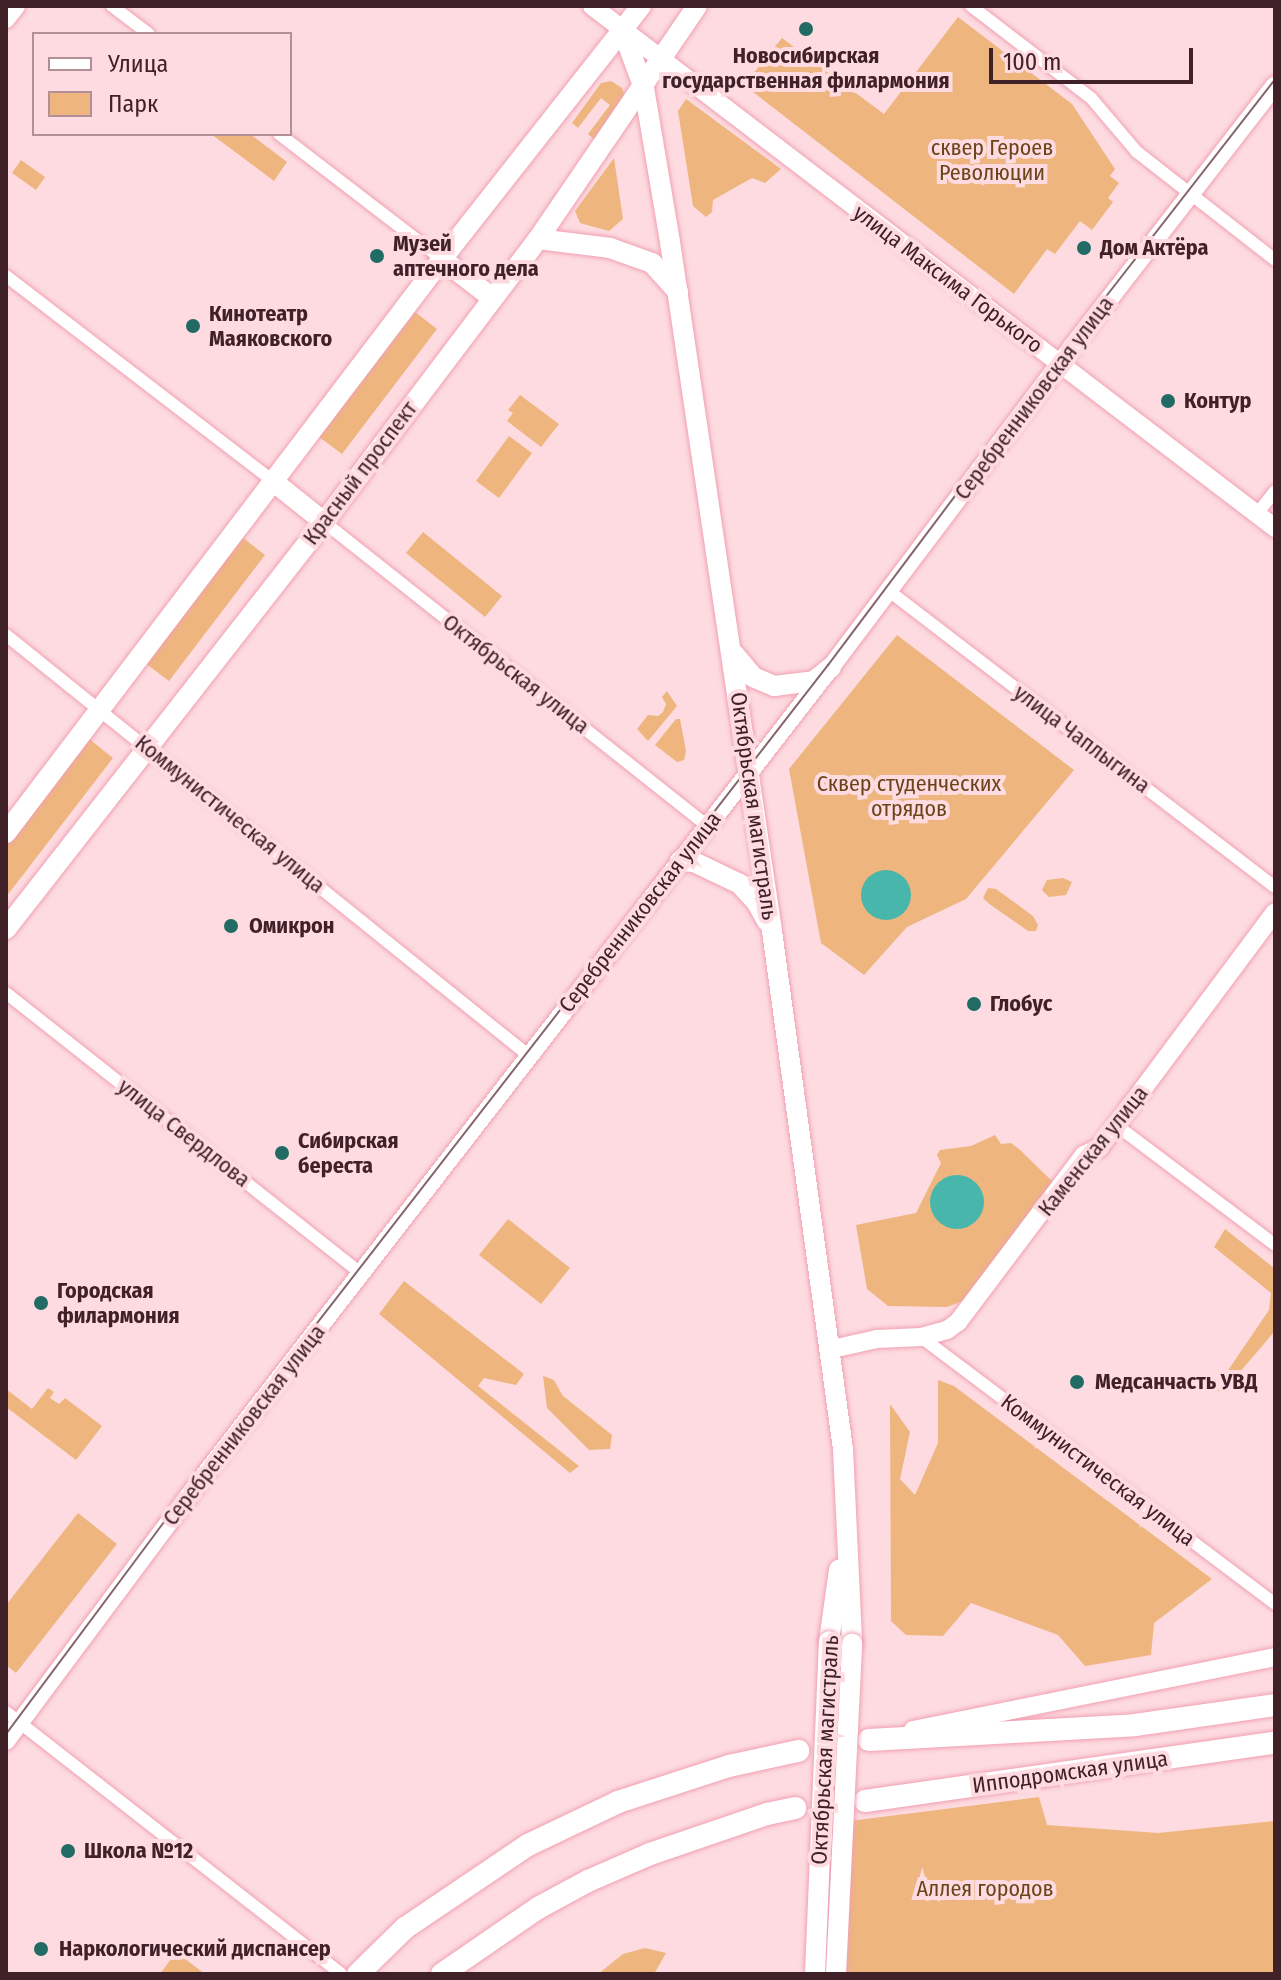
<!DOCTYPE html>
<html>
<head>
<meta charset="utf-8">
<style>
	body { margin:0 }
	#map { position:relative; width:1281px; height:1980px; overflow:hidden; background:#fddbe1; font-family:"Fira Sans Condensed",sans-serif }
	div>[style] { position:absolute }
	.green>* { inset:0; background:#eeb67e }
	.water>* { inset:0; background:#49b6ab }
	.round { border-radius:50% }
	.roads { filter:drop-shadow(0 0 2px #f1a1b2) drop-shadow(0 0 2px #f1a1b2) }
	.street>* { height:12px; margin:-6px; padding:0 6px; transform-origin:6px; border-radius:6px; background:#fff }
	.secondary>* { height:18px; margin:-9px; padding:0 9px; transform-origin:9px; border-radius:9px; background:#fff }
	.primary>* { height:20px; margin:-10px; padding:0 10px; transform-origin:10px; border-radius:10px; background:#fff }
	.highway>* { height:22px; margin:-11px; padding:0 11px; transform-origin:11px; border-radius:11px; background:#fff }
	.tram>* { height:2px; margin:-1px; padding:0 1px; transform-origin:1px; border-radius:1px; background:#85656c }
	.bridges { filter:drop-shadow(0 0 2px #f1a1b2) drop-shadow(0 0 2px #f1a1b2) }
	.primary-bridge>* { height:20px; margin:-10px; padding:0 10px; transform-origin:10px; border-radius:10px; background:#fff }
	.dots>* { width:22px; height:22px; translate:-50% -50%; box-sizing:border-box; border:4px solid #fddbe1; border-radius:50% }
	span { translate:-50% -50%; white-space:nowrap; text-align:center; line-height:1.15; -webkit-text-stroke:8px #fddbe1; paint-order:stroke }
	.poi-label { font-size:22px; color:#402128; font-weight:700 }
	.left { translate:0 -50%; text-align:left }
	.park-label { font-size:22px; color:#6a4418 }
	.street-label { font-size:22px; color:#402128 }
	.frame { position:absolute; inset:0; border:8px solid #402128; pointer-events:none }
	.legend { position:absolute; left:32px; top:32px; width:260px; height:104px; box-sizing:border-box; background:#fddbe1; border:2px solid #b19197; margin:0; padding:10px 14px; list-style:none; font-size:24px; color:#402128 }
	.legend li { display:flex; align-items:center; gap:16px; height:40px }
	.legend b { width:40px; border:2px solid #b19197 }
	.scale { position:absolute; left:989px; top:48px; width:204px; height:36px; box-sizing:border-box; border:4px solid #402128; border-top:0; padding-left:10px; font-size:24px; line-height:28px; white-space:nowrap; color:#402128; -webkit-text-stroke:6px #fddbe1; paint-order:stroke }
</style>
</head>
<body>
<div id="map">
	<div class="green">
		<div style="clip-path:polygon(958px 17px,1072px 104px,1115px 169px,1110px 176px,1119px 183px,1108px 198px,1113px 202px,1092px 230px,1080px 221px,1055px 254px,1047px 249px,1014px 294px,744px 85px,782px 38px,884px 114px)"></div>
		<div style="clip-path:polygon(611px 81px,622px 88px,625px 97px,595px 140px,588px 134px,610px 105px,601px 98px,578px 128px,572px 123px,601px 83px)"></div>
		<div style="clip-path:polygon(686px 99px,781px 169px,765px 183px,752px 178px,713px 200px,712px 212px,706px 217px,693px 206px,678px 111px)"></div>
		<div style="clip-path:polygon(211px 134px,250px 134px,287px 162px,274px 181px)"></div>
		<div style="clip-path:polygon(614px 158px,623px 219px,609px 231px,580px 223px,575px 211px)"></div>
		<div style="clip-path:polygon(21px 160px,45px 177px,36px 190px,12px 173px)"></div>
		<div style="clip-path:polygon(415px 312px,437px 329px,342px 454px,319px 437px)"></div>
		<div style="clip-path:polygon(520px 395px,559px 424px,541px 447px,507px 421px,513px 413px,508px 410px)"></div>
		<div style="clip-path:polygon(509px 436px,532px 453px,499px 498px,476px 481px)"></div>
		<div style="clip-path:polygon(423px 532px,502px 596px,485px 617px,406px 553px)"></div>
		<div style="clip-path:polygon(242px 537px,265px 555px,169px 681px,145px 663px)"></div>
		<div style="clip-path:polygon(897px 635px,1074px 770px,966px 899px,907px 927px,864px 975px,821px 943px,789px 769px)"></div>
		<div style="clip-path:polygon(667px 691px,677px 706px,648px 741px,637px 729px,648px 715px,658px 716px,663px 712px,666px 704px,662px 697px)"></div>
		<div style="clip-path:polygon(676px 719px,680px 719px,686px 751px,684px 760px,677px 762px,655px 745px)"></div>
		<div style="clip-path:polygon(88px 738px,113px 758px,6px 897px,6px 845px)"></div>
		<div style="clip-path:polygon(1063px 878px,1072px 882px,1066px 895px,1049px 897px,1042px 890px,1047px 880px)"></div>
		<div style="clip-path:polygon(988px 888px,996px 889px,1033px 916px,1038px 925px,1036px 931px,1028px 931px,988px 903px,983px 898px)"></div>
		<div style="clip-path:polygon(evenodd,995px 1135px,1001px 1144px,1011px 1143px,1019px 1149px,1053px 1182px,978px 1295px,947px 1307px,888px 1306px,867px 1289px,856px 1225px,916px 1213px,941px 1163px,937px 1155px,940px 1150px,971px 1146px,995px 1135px,957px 1175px,973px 1224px,957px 1229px,940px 1181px,957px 1175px)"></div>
		<div style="clip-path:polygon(508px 1219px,570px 1268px,541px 1304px,479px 1255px)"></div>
		<div style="clip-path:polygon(1225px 1229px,1275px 1269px,1275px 1331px,1221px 1394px,1216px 1388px,1269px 1310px,1271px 1293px,1214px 1247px)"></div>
		<div style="clip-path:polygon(404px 1281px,524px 1374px,516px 1385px,484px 1378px,478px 1386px,579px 1466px,570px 1473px,379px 1314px)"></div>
		<div style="clip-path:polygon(543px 1376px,554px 1380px,563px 1396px,612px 1435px,610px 1449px,589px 1450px,547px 1408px)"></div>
		<div style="clip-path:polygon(938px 1380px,954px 1386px,1212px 1579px,1154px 1623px,1151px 1655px,1085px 1666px,1058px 1635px,971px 1603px,943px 1636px,906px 1635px,891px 1621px,890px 1404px,910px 1432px,900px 1479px,915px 1495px,938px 1443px)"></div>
		<div style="clip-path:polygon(48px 1388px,54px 1392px,50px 1398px,59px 1404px,65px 1398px,102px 1426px,76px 1460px,6px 1407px,6px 1389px,32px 1409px)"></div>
		<div style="clip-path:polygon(78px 1513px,117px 1544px,16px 1673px,6px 1665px,6px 1605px)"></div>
		<div style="clip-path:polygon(1039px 1797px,1047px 1825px,1158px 1833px,1275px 1821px,1275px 1974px,817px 1974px,826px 1824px)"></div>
		<div style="clip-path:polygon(645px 1948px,666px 1953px,654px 1974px,598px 1974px,623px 1954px)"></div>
		<div style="clip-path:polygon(176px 1952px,205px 1974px,160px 1974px)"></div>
	</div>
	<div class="water">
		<div class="round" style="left:861px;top:870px;width:50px;height:50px"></div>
		<div class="round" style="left:930px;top:1175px;width:54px;height:54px"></div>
	</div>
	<div class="roads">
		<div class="street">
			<div style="left:112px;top:6px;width:46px;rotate:37.1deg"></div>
			<div style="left:971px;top:6px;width:151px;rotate:37.5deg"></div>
			<div style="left:1091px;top:98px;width:71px;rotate:49.6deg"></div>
			<div style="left:1137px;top:152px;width:175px;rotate:38deg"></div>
			<div style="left:279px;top:134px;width:205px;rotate:37.5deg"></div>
			<div style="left:6px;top:276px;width:338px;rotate:37.5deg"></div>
			<div style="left:1257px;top:514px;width:29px;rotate:-52deg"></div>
			<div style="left:324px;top:522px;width:489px;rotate:38.4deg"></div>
			<div style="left:889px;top:591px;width:486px;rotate:37.5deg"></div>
			<div style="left:6px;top:635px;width:670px;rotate:38.82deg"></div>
			<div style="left:6px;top:993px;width:452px;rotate:38.3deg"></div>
			<div style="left:1116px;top:1125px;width:199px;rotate:37deg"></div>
			<div style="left:921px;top:1337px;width:443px;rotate:37deg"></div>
			<div style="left:6px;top:1712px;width:425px;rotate:38deg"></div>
		</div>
		<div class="secondary">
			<div style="left:592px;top:6px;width:860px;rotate:37.39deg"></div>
			<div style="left:6px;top:19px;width:16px;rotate:-52deg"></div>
			<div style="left:832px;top:1349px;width:46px;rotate:-12.5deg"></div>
			<div style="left:877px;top:1339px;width:44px;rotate:-2.6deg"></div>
			<div style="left:921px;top:1337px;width:27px;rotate:-15deg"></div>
			<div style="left:947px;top:1330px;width:14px;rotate:-36deg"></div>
			<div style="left:958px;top:1322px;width:209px;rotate:-53deg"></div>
			<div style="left:1084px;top:1155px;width:17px;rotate:-25deg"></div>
			<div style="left:1099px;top:1148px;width:294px;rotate:-53.3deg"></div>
			<div style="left:913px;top:1730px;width:369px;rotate:-11.4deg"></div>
			<div style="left:6px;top:1741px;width:323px;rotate:-53.3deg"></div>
			<div style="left:199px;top:1482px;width:1031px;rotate:-52.21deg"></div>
			<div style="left:831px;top:667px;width:401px;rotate:-53deg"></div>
			<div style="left:1072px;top:347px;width:331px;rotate:-52.2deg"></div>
		</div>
		<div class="primary">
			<div style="left:622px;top:29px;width:63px;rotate:69.6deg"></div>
			<div style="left:644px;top:88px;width:156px;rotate:80.4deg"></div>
			<div style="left:670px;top:242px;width:697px;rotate:81.58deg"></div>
			<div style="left:772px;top:931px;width:523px;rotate:82.2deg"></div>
			<div style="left:843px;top:1449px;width:194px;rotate:87.3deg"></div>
			<div style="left:538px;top:239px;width:73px;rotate:7.1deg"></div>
			<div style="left:610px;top:248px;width:45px;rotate:19.7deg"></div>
			<div style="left:652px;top:263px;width:39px;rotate:48deg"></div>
			<div style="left:442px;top:259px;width:62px;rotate:37.8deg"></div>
			<div style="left:274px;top:482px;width:64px;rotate:38.7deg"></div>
			<div style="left:734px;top:654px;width:30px;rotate:50deg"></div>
			<div style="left:753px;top:677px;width:23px;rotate:23deg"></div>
			<div style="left:774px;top:686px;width:40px;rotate:-7.1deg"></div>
			<div style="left:814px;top:681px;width:22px;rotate:-39deg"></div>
			<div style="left:6px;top:833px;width:721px;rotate:-52.78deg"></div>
			<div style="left:442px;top:259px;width:322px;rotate:-51.8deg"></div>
			<div style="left:680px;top:861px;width:14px;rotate:4deg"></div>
			<div style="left:694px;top:862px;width:51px;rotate:25.6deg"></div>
			<div style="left:740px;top:884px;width:25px;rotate:48deg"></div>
			<div style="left:757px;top:903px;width:21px;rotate:61deg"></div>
			<div style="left:6px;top:929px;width:517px;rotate:-52deg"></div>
			<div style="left:324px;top:522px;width:355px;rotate:-52.9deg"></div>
			<div style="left:538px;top:239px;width:282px;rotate:-55.7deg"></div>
			<div style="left:829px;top:1641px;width:72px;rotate:-82deg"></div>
		</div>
		<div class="highway">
			<div style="left:869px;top:1740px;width:266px;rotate:-3.2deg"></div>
			<div style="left:1135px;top:1725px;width:141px;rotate:-8.1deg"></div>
			<div style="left:865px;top:1801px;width:414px;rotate:-8.1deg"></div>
			<div style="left:358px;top:1974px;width:66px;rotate:-44.4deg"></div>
			<div style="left:405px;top:1928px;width:148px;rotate:-34deg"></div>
			<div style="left:528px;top:1845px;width:100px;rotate:-25.5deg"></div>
			<div style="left:618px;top:1802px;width:117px;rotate:-18deg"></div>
			<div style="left:729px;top:1766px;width:71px;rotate:-12.3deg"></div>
			<div style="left:442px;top:1974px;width:116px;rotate:-34.5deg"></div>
			<div style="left:538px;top:1908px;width:57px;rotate:-28.4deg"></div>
			<div style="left:588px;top:1881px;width:68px;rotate:-23.5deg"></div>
			<div style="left:650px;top:1854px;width:124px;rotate:-18.9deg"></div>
			<div style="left:767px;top:1814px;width:29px;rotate:-12deg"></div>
		</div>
	</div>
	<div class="tram">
		<div style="left:6px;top:1734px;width:318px;rotate:-53.3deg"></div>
		<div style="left:196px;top:1479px;width:1031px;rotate:-52.17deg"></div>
		<div style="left:828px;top:665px;width:401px;rotate:-53.1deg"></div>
		<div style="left:1069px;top:344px;width:336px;rotate:-52.1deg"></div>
	</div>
	<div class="bridges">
		<div class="primary-bridge">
			<div style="left:815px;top:1974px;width:333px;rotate:-87.6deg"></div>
			<div style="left:836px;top:1974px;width:331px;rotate:-87.2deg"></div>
		</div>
	</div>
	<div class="dots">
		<div style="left:806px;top:29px;background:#216b64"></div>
		<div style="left:1084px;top:248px;background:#216b64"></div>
		<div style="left:377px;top:256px;background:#216b64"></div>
		<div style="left:193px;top:326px;background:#216b64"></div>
		<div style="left:1168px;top:401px;background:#216b64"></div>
		<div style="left:231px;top:926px;background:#216b64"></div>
		<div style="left:974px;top:1004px;background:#216b64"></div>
		<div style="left:282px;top:1153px;background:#216b64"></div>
		<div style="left:41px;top:1303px;background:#216b64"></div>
		<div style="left:1077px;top:1382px;background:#216b64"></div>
		<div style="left:68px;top:1851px;background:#216b64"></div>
		<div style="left:41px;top:1949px;background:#216b64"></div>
	</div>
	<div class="poi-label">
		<span style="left:806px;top:68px">Новосибирская<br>государственная филармония</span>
		<span class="left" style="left:393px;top:256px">Музей<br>аптечного дела</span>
		<span class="left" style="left:1100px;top:248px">Дом Актёра</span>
		<span class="left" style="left:209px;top:326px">Кинотеатр<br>Маяковского</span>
		<span class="left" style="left:1184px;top:401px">Контур</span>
		<span class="left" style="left:249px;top:926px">Омикрон</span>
		<span class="left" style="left:990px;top:1004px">Глобус</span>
		<span class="left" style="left:298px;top:1153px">Сибирская<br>береста</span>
		<span class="left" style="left:57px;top:1303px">Городская<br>филармония</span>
		<span class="left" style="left:1095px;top:1382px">Медсанчасть УВД</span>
		<span class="left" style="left:84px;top:1851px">Школа №12</span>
		<span class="left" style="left:59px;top:1949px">Наркологический диспансер</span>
	</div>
	<div class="park-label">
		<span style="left:992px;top:160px">сквер Героев<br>Революции</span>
		<span style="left:909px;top:796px">Сквер студенческих<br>отрядов</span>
		<span style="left:985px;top:1889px">Аллея городов</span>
	</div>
	<div class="street-label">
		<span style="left:948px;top:279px;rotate:37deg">улица Максима Горького</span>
		<span style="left:1034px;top:398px;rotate:-53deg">Серебренниковская улица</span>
		<span style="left:360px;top:473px;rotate:-53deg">Красный проспект</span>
		<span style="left:516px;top:674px;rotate:38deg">Октябрьская улица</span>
		<span style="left:1082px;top:739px;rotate:37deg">улица Чаплыгина</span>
		<span style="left:754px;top:806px;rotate:82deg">Октябрьская магистраль</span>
		<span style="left:230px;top:814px;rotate:39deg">Коммунистическая улица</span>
		<span style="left:640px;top:912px;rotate:-52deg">Серебренниковская улица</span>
		<span style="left:184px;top:1133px;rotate:38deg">улица Свердлова</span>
		<span style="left:1093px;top:1151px;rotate:-51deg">Каменская улица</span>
		<span style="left:244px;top:1425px;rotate:-52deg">Серебренниковская улица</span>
		<span style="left:1098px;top:1470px;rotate:37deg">Коммунистическая улица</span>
		<span style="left:825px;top:1750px;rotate:-87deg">Октябрьская магистраль</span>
		<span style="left:1070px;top:1772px;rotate:-8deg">Ипподромская улица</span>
	</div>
	<div class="frame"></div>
	<ul class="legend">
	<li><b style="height:10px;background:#fff"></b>Улица</li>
	<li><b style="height:22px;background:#eeb67e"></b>Парк</li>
	</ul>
	<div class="scale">100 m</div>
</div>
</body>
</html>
